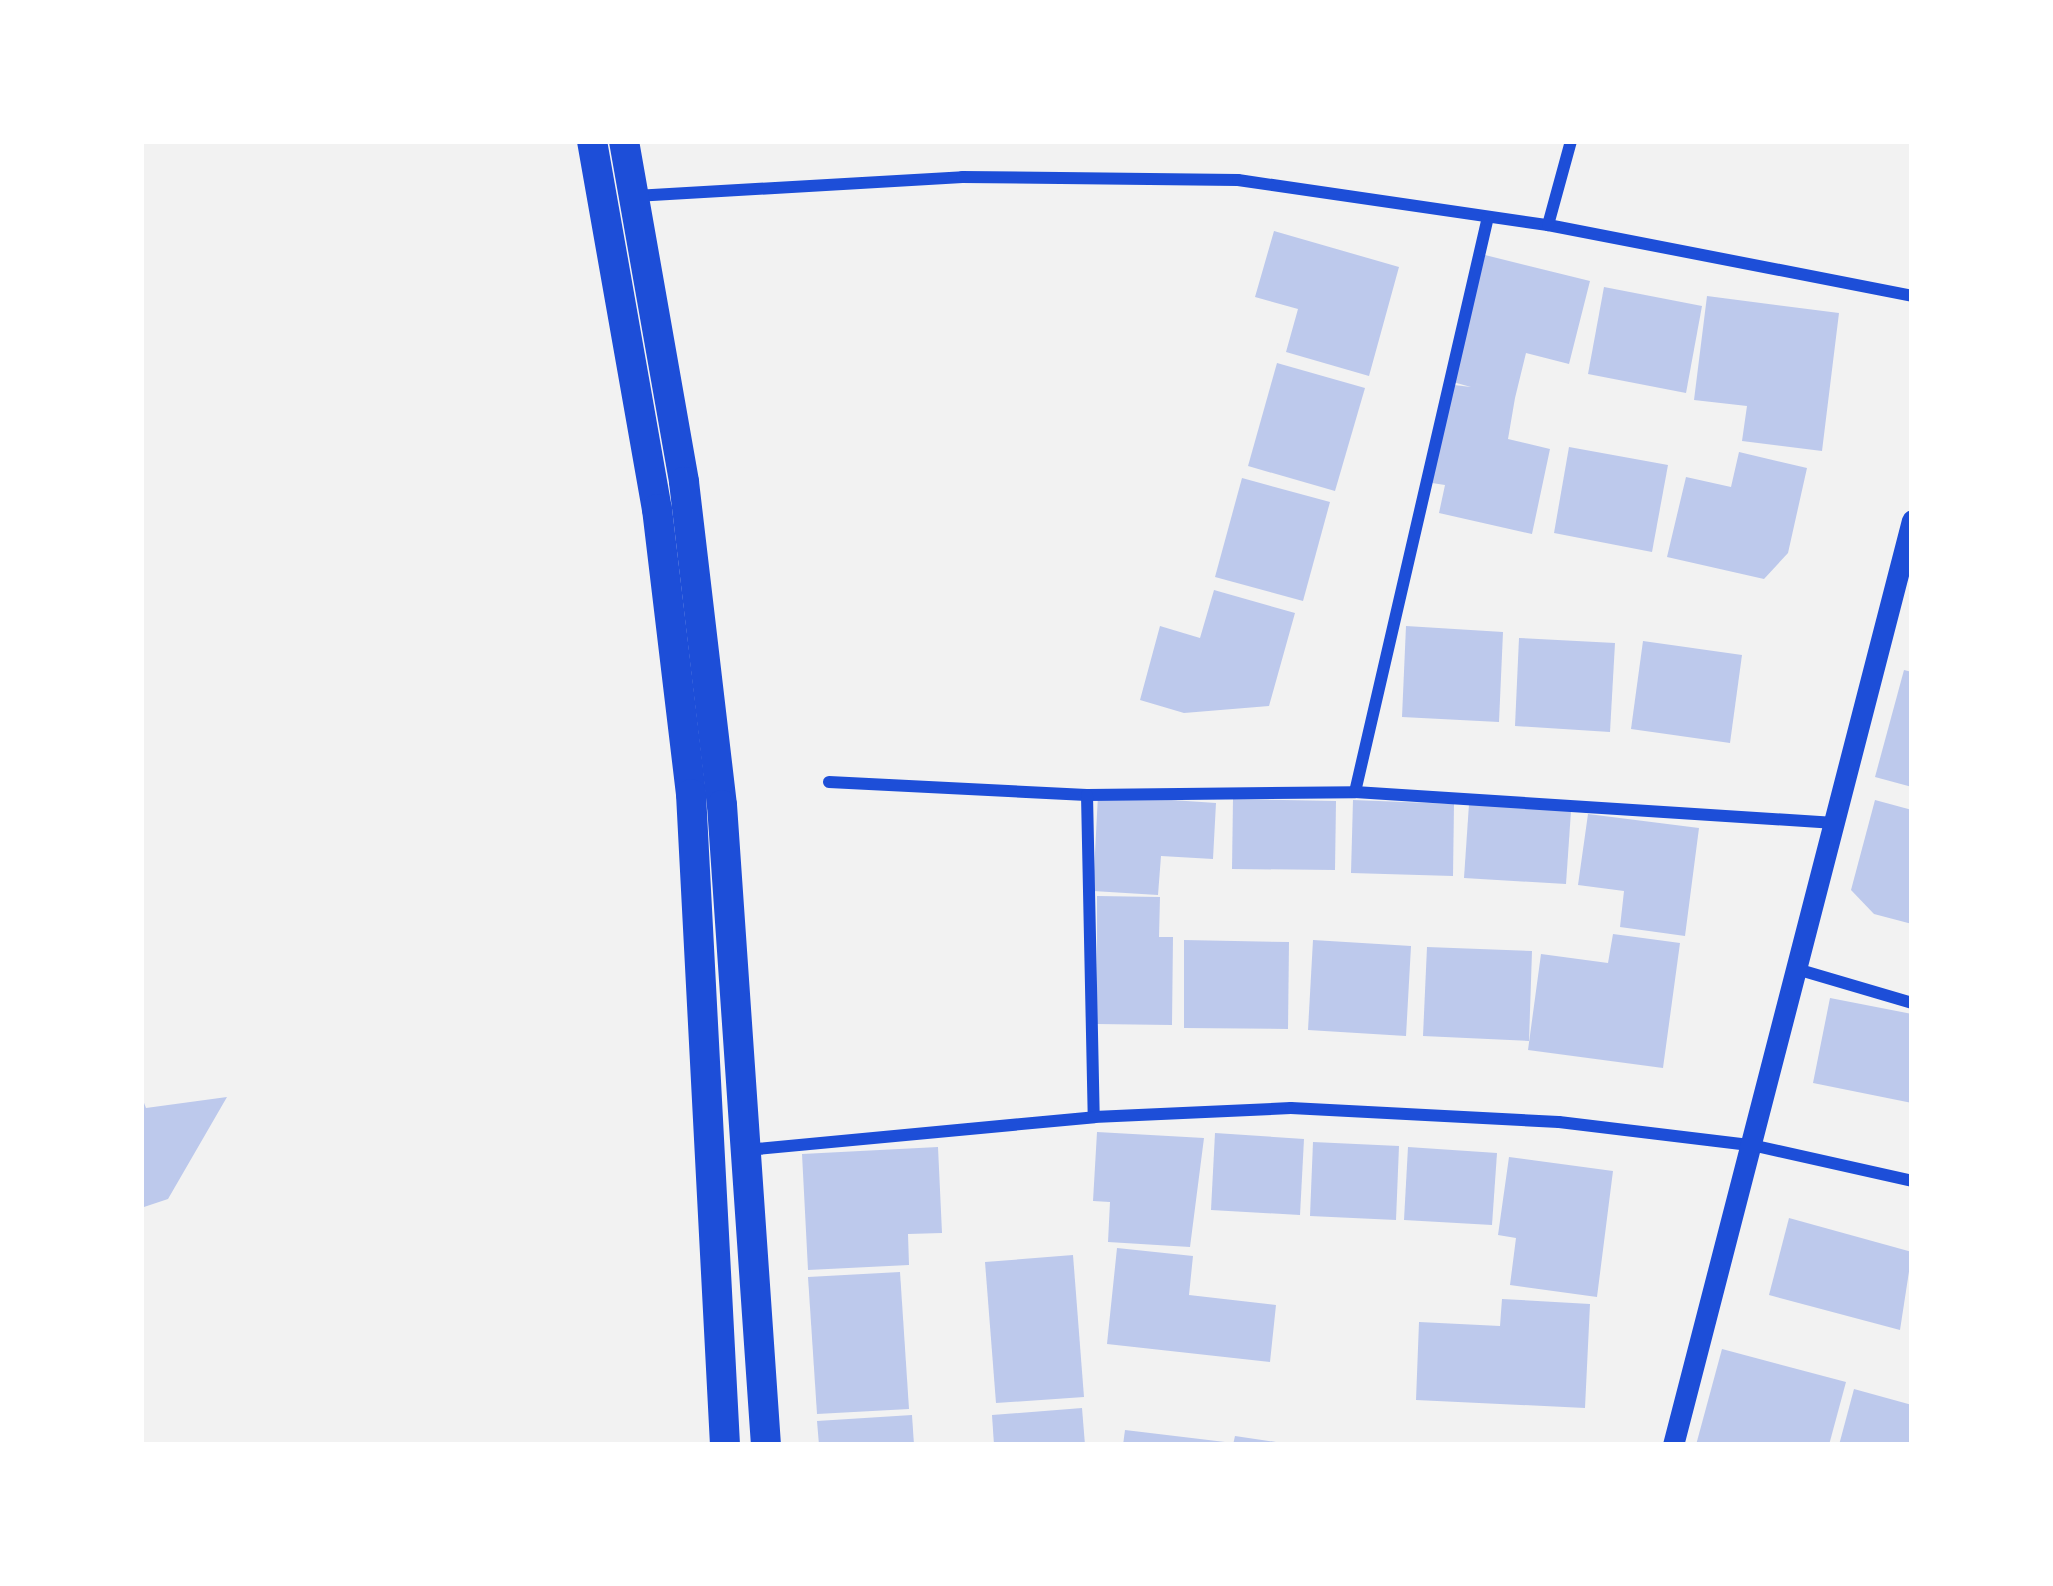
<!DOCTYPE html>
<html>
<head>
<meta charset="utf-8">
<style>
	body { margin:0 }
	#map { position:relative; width:2053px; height:1586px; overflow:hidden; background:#f2f2f2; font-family:"Roboto Condensed",sans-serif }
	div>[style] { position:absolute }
	.building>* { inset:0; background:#bdc9ec }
	.minor>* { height:12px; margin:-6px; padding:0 6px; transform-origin:6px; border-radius:6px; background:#1d4ed8 }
	.tertiary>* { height:21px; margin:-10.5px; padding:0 10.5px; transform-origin:10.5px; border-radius:10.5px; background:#1d4ed8 }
	.primary>* { height:30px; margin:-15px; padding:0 15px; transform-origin:15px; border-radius:15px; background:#1d4ed8 }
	span { translate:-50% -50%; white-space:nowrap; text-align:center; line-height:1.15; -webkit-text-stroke:12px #fff; paint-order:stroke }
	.frame { position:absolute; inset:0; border:144px solid #fff; pointer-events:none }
</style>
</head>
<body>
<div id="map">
	<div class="building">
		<div style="clip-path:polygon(1274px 231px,1399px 267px,1369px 376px,1286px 352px,1298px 309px,1255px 297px)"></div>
		<div style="clip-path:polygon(1485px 255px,1590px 281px,1569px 364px,1526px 353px,1515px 398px,1508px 439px,1550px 449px,1532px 534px,1439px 513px,1445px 485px,1432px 483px,1454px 385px,1471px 387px,1453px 382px)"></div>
		<div style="clip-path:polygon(1604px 287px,1702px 306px,1686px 393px,1588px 374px)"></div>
		<div style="clip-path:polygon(1707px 296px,1839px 313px,1822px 451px,1742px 441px,1747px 406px,1694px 400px)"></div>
		<div style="clip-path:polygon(1277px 363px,1365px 388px,1335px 491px,1248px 466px)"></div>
		<div style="clip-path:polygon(1569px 447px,1668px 465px,1652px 552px,1554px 533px)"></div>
		<div style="clip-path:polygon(1739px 452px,1807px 468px,1788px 553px,1764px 579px,1667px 557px,1686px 477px,1731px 487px)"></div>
		<div style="clip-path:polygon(1242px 478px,1330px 502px,1303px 601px,1215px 577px)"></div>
		<div style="clip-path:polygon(1214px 590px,1295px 613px,1269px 706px,1184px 713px,1140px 700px,1160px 626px,1200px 638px)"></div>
		<div style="clip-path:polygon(1406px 626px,1503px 632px,1499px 722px,1402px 717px)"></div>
		<div style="clip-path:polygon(1519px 638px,1615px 643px,1610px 732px,1515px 726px)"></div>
		<div style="clip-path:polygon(1643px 641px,1742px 655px,1730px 743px,1631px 729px)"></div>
		<div style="clip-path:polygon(1904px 670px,1912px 672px,1912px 787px,1875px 777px)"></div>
		<div style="clip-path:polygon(1098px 795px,1216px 803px,1213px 859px,1161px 856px,1158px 895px,1093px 891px)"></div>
		<div style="clip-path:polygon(1233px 799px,1336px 801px,1335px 870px,1232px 869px)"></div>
		<div style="clip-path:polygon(1353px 800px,1454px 804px,1453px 876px,1351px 873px)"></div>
		<div style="clip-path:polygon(1875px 800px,1912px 810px,1912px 924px,1874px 914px,1851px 890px)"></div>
		<div style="clip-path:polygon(1469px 804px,1571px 811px,1566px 884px,1464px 878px)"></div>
		<div style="clip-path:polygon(1588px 814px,1699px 828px,1685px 936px,1620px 927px,1624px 891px,1578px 885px)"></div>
		<div style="clip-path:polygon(1097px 896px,1160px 897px,1159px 937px,1173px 937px,1172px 1025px,1097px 1024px)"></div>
		<div style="clip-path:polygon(1613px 934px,1680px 943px,1663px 1068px,1528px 1050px,1541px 954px,1608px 963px)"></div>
		<div style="clip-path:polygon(1184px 940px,1289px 942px,1288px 1029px,1184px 1028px)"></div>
		<div style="clip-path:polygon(1313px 940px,1411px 946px,1406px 1036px,1308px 1030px)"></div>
		<div style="clip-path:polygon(1427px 947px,1532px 951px,1529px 1041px,1423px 1036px)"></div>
		<div style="clip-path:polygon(1830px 998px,1912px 1014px,1912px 1103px,1813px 1083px)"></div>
		<div style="clip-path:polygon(141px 1095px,146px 1108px,227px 1097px,168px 1199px,141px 1208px)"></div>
		<div style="clip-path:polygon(1097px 1132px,1204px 1138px,1190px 1247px,1108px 1242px,1110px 1202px,1093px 1201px)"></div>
		<div style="clip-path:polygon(1215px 1133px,1304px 1139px,1300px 1215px,1211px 1210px)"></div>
		<div style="clip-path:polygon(1313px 1142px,1399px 1146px,1396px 1220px,1310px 1216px)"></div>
		<div style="clip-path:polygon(938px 1147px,942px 1233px,908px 1234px,909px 1265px,808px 1270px,802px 1154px)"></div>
		<div style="clip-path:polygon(1408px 1147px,1497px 1153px,1492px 1225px,1404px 1220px)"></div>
		<div style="clip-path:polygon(1509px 1157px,1613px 1171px,1597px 1297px,1510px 1285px,1516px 1238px,1498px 1235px)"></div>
		<div style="clip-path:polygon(1789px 1218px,1912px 1252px,1900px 1330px,1769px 1295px)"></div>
		<div style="clip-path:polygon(1117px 1248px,1193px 1256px,1189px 1295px,1276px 1305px,1270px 1362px,1107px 1344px)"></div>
		<div style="clip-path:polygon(1073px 1255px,1084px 1397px,996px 1403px,985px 1262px)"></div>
		<div style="clip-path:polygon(900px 1272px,909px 1409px,817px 1414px,808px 1277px)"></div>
		<div style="clip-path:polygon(1502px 1299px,1590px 1304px,1585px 1408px,1416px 1400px,1419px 1322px,1500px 1326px)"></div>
		<div style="clip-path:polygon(1722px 1349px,1846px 1382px,1829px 1445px,1696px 1445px)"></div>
		<div style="clip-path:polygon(1854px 1389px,1912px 1405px,1912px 1445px,1839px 1445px)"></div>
		<div style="clip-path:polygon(1082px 1408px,1085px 1445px,994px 1445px,992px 1415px)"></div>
		<div style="clip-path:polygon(912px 1415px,914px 1445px,819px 1445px,817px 1421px)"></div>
		<div style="clip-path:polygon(1125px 1430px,1225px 1442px,1225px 1445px,1123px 1445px)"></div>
		<div style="clip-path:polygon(1235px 1436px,1276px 1442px,1276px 1445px,1233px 1445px)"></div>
	</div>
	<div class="minor">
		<div style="left:635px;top:196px;width:328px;rotate:-3.3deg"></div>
		<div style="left:962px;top:177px;width:276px;rotate:0.6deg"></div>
		<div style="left:1238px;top:180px;width:313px;rotate:8.3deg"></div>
		<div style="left:1548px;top:225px;width:371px;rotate:11deg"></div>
		<div style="left:1548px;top:225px;width:87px;rotate:-74.7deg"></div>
		<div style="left:829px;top:782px;width:258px;rotate:2.9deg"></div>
		<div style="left:1087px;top:795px;width:268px;rotate:-0.6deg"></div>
		<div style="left:1355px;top:792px;width:481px;rotate:3.7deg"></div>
		<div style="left:1355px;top:792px;width:590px;rotate:-76.98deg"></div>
		<div style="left:1087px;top:795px;width:322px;rotate:88.8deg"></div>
		<div style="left:1800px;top:970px;width:117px;rotate:16.4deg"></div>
		<div style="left:747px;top:1150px;width:349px;rotate:-5.4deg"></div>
		<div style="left:1094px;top:1117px;width:197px;rotate:-2.6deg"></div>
		<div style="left:1291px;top:1108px;width:268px;rotate:3deg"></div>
		<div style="left:1559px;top:1122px;width:198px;rotate:6.9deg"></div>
		<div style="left:1756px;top:1146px;width:160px;rotate:12.6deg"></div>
	</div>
	<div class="tertiary">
		<div style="left:1673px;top:1445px;width:955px;rotate:-75.51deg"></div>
	</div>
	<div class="primary">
		<div style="left:592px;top:141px;width:374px;rotate:80deg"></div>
		<div style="left:657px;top:509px;width:287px;rotate:83.2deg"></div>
		<div style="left:691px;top:794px;width:652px;rotate:87.01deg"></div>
		<div style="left:624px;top:141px;width:346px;rotate:80deg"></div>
		<div style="left:684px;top:482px;width:325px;rotate:83.3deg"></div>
		<div style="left:722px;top:805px;width:642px;rotate:86.07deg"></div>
	</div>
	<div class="frame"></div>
</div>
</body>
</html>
